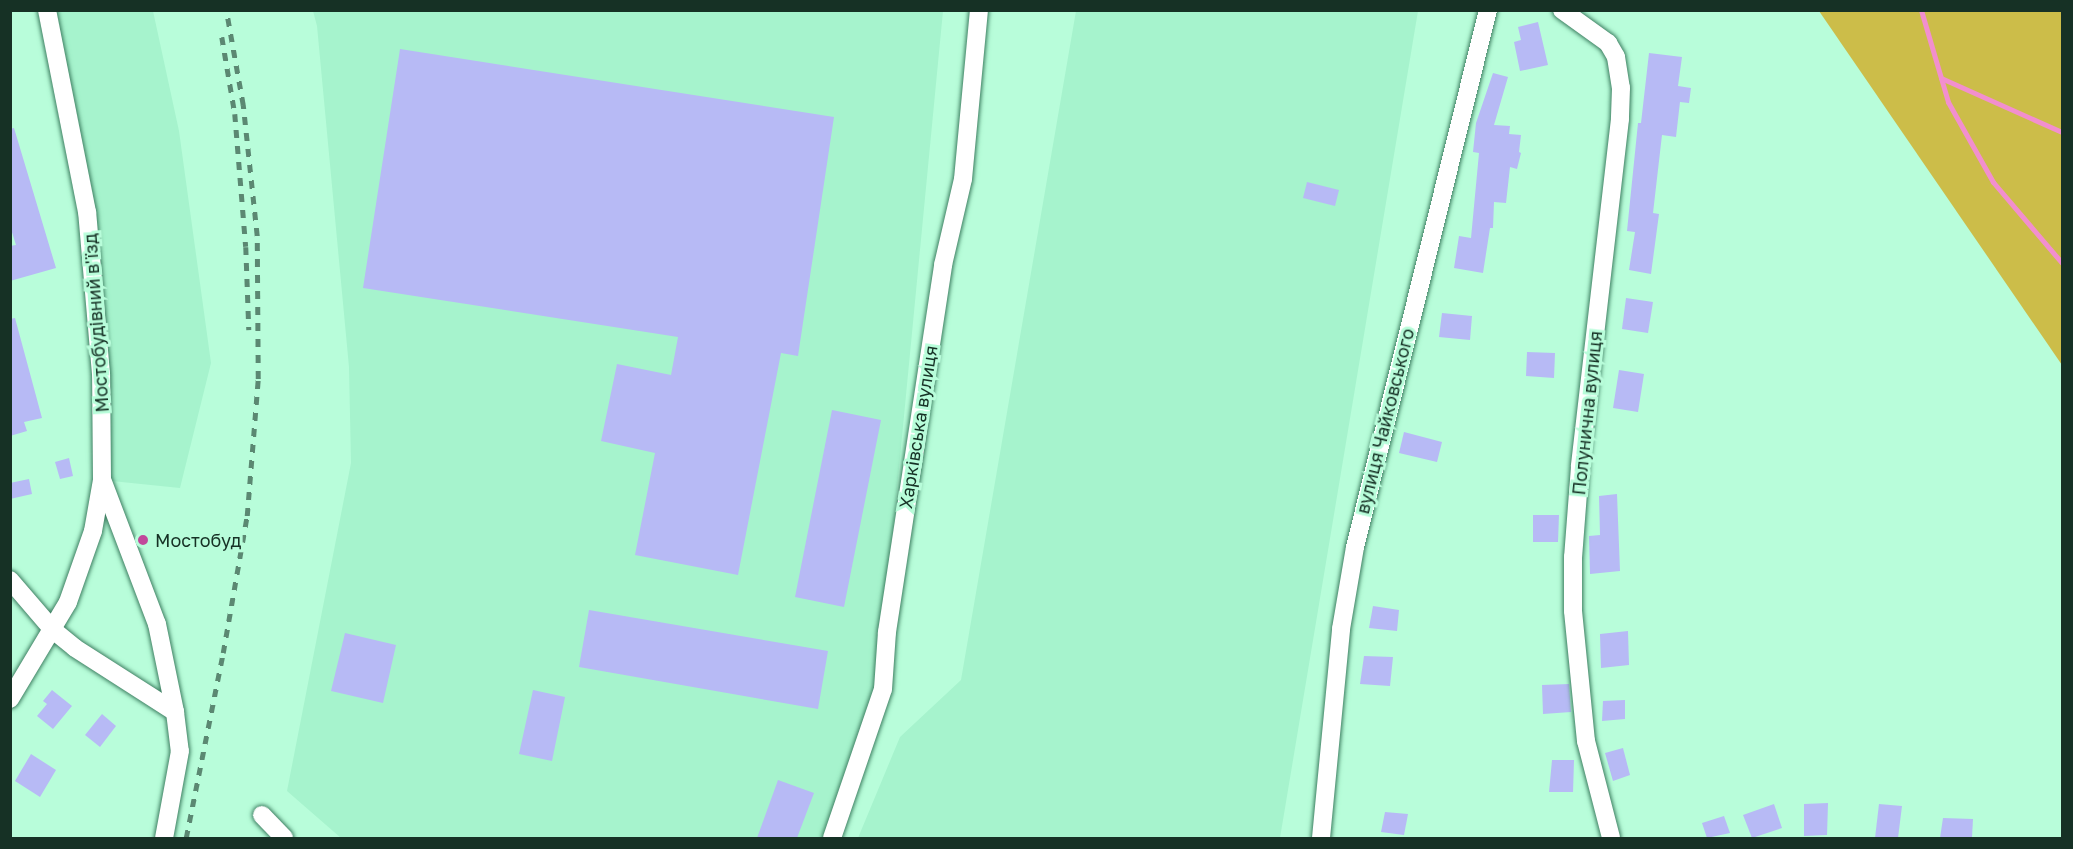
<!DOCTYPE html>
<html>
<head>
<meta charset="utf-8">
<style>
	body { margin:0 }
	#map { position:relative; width:2073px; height:849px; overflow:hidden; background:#b8fdda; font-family:"Golos Text",sans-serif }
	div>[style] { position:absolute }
	.built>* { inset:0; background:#a6f3cd }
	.green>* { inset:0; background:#ccbd49 }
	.stream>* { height:5px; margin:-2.5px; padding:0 2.5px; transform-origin:2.5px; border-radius:2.5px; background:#f28fce }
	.building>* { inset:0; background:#b7baf5 }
	.roads { filter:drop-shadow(0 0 2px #3e8062) drop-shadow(0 0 2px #3e8062) }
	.street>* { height:18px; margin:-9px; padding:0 9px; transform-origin:9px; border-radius:9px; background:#fff }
	.rail>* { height:4.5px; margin-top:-2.25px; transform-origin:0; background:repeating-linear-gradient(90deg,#5b8872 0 8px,transparent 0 16px) }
	.dots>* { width:16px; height:16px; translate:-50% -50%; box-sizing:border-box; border:3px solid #b8fdda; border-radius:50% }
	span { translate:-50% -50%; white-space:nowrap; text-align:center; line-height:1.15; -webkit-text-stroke:6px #b8fdda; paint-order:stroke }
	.street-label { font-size:18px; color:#163125 }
	.poi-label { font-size:18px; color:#163125 }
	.left { translate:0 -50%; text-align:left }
	.frame { position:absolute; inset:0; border:12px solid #163125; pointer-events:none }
</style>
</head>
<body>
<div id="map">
	<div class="built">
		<div style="clip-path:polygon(47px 11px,153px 11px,179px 131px,211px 363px,180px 488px,102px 480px,98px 335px)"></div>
		<div style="clip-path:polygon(313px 11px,943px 11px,878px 686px,822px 838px,341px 838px,287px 791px,351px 463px,349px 367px,317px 26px)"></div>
		<div style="clip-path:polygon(1076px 11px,1418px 11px,1280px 838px,858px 838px,900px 737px,961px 680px)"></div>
	</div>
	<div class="green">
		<div style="clip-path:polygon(1819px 11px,2062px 11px,2062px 365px)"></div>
	</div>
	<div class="stream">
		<div style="left:1921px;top:10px;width:96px;rotate:73.6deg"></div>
		<div style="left:1948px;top:102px;width:92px;rotate:60.6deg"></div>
		<div style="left:1993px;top:182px;width:106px;rotate:49.6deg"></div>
		<div style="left:1941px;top:78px;width:133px;rotate:24.1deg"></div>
	</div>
	<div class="building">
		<div style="clip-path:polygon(1538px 22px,1548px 65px,1520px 71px,1514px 42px,1521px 40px,1518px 27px)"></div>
		<div style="clip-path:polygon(400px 49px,834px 117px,798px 356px,781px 353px,738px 575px,635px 555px,655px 453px,601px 441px,617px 364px,671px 375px,678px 337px,363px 288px)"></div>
		<div style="clip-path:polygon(1649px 53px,1682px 57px,1678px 86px,1691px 88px,1689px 103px,1680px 102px,1676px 137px,1662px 135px,1653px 213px,1659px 214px,1651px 274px,1629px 270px,1635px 232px,1627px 231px,1638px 123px,1641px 123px)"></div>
		<div style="clip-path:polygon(1493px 73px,1508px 77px,1494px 125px,1510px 126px,1509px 134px,1521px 135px,1519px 152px,1521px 153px,1517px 169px,1510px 167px,1506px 203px,1494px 202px,1493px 228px,1490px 228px,1483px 273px,1454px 268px,1459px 236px,1471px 238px,1479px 153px,1473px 152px,1476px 123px)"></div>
		<div style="clip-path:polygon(14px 128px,56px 268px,10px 281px,10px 246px,16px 245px,10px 226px,10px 129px)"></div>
		<div style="clip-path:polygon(1307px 182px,1339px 190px,1335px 206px,1303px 198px)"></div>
		<div style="clip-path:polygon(1626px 298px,1653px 302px,1648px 333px,1622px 329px)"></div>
		<div style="clip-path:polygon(1442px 313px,1472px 316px,1470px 340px,1439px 337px)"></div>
		<div style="clip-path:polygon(15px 318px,42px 418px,24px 422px,27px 431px,10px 436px,10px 319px)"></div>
		<div style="clip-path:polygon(1527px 352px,1555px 353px,1554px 378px,1526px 376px)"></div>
		<div style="clip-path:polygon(1619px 370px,1644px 374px,1638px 412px,1613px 408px)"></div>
		<div style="clip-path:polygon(832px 410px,881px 420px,844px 607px,795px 597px)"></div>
		<div style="clip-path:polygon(1404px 432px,1442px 442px,1437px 462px,1399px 453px)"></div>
		<div style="clip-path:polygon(69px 458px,73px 476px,60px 479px,55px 462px)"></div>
		<div style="clip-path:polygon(29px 479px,32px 494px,10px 499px,10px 483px)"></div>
		<div style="clip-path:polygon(1617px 494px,1620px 571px,1590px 574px,1589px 536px,1600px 535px,1599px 496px)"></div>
		<div style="clip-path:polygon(1533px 515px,1559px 515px,1558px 542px,1533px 542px)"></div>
		<div style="clip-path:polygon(1373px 606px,1399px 610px,1397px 631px,1369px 628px)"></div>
		<div style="clip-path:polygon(589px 610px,828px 651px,818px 709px,579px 667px)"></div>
		<div style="clip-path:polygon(1628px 631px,1629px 665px,1601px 668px,1600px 634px)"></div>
		<div style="clip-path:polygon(345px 633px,396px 645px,383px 703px,331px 691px)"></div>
		<div style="clip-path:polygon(1364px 656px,1393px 657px,1390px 686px,1360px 684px)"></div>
		<div style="clip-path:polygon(1569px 684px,1571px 712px,1543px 714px,1542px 685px)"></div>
		<div style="clip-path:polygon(52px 690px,72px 706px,53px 729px,37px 716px,47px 704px,43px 701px)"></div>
		<div style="clip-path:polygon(533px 690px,565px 697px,552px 761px,519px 754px)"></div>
		<div style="clip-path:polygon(1625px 700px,1625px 719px,1602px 721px,1603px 701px)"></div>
		<div style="clip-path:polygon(102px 714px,116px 726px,100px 747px,85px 735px)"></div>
		<div style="clip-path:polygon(1623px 748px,1630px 775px,1613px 781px,1605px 753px)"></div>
		<div style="clip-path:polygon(31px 754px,56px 770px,40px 797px,15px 781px)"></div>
		<div style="clip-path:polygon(1552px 760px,1574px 760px,1573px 792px,1549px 792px)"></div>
		<div style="clip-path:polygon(778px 780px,814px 793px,797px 838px,757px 838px)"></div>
		<div style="clip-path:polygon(1828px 803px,1827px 835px,1804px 836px,1804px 804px)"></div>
		<div style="clip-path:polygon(1774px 804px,1782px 828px,1752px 838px,1743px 815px)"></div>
		<div style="clip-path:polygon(1879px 804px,1902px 806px,1898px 838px,1875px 838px)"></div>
		<div style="clip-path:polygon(1385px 812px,1408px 814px,1404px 835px,1381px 832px)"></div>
		<div style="clip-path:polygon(1724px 816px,1730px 833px,1707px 838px,1702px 823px)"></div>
		<div style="clip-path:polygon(1943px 818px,1973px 819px,1972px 837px,1940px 838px)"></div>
	</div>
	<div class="roads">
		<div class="street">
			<div style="left:1562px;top:10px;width:57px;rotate:35.7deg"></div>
			<div style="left:1608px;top:43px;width:16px;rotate:60deg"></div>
			<div style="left:1616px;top:57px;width:31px;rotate:81deg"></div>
			<div style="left:1621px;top:88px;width:31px;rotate:92deg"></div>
			<div style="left:1620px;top:119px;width:350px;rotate:96.6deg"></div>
			<div style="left:1580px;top:467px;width:90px;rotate:94.4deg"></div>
			<div style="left:1573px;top:557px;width:54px;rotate:90deg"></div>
			<div style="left:1573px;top:611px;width:131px;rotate:84.3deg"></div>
			<div style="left:1586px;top:741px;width:100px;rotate:75.5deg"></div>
			<div style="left:103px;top:482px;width:152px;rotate:69.2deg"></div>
			<div style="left:157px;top:624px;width:90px;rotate:78.4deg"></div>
			<div style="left:175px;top:712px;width:39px;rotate:83deg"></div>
			<div style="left:180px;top:751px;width:88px;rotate:100.4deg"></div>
			<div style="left:10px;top:580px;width:66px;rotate:49.3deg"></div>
			<div style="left:53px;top:630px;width:28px;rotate:39deg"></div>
			<div style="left:75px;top:648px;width:119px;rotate:32.6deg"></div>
			<div style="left:10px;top:699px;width:113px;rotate:-59.1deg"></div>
			<div style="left:68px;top:602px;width:75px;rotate:-70.6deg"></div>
			<div style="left:93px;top:531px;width:52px;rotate:-80deg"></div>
			<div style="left:102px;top:480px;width:106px;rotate:-90.5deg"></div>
			<div style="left:101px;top:374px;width:163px;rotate:-94.9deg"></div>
			<div style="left:87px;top:212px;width:206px;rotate:-101.2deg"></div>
			<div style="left:262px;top:815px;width:32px;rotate:46deg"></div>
			<div style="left:832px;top:838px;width:157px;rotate:-71.1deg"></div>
			<div style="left:883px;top:689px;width:57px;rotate:-86deg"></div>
			<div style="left:887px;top:632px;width:371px;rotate:-81.3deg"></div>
			<div style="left:943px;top:265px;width:88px;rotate:-76.9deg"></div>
			<div style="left:963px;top:179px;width:170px;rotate:-84.6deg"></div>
			<div style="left:1321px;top:838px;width:210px;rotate:-84.5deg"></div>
			<div style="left:1341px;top:629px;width:83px;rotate:-80.3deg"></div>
			<div style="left:1355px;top:547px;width:553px;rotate:-76.09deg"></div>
		</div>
	</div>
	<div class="rail">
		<div style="left:222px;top:37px;width:78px;rotate:80.4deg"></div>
		<div style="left:235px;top:114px;width:133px;rotate:85.3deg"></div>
		<div style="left:246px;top:247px;width:83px;rotate:87.9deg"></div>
		<div style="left:186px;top:838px;width:189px;rotate:-78.7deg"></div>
		<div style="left:223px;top:653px;width:139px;rotate:-80.1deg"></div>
		<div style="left:247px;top:516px;width:137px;rotate:-85.4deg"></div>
		<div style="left:258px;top:379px;width:143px;rotate:-90.4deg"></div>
		<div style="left:257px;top:236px;width:132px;rotate:-96.1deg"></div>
		<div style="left:243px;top:105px;width:97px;rotate:-100.1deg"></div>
	</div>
	<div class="dots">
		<div style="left:143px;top:540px;background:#c1489b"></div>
	</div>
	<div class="street-label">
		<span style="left:96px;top:323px;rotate:-94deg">Мостобудівний в'їзд</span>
		<span style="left:1587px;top:413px;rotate:-84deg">Полунична вулиця</span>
		<span style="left:1385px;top:421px;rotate:-76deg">вулиця Чайковського</span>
		<span style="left:918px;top:427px;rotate:-81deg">Харківська вулиця</span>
	</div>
	<div class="poi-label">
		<span class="left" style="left:155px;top:540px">Мостобуд</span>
	</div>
	<div class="frame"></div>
</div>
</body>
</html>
